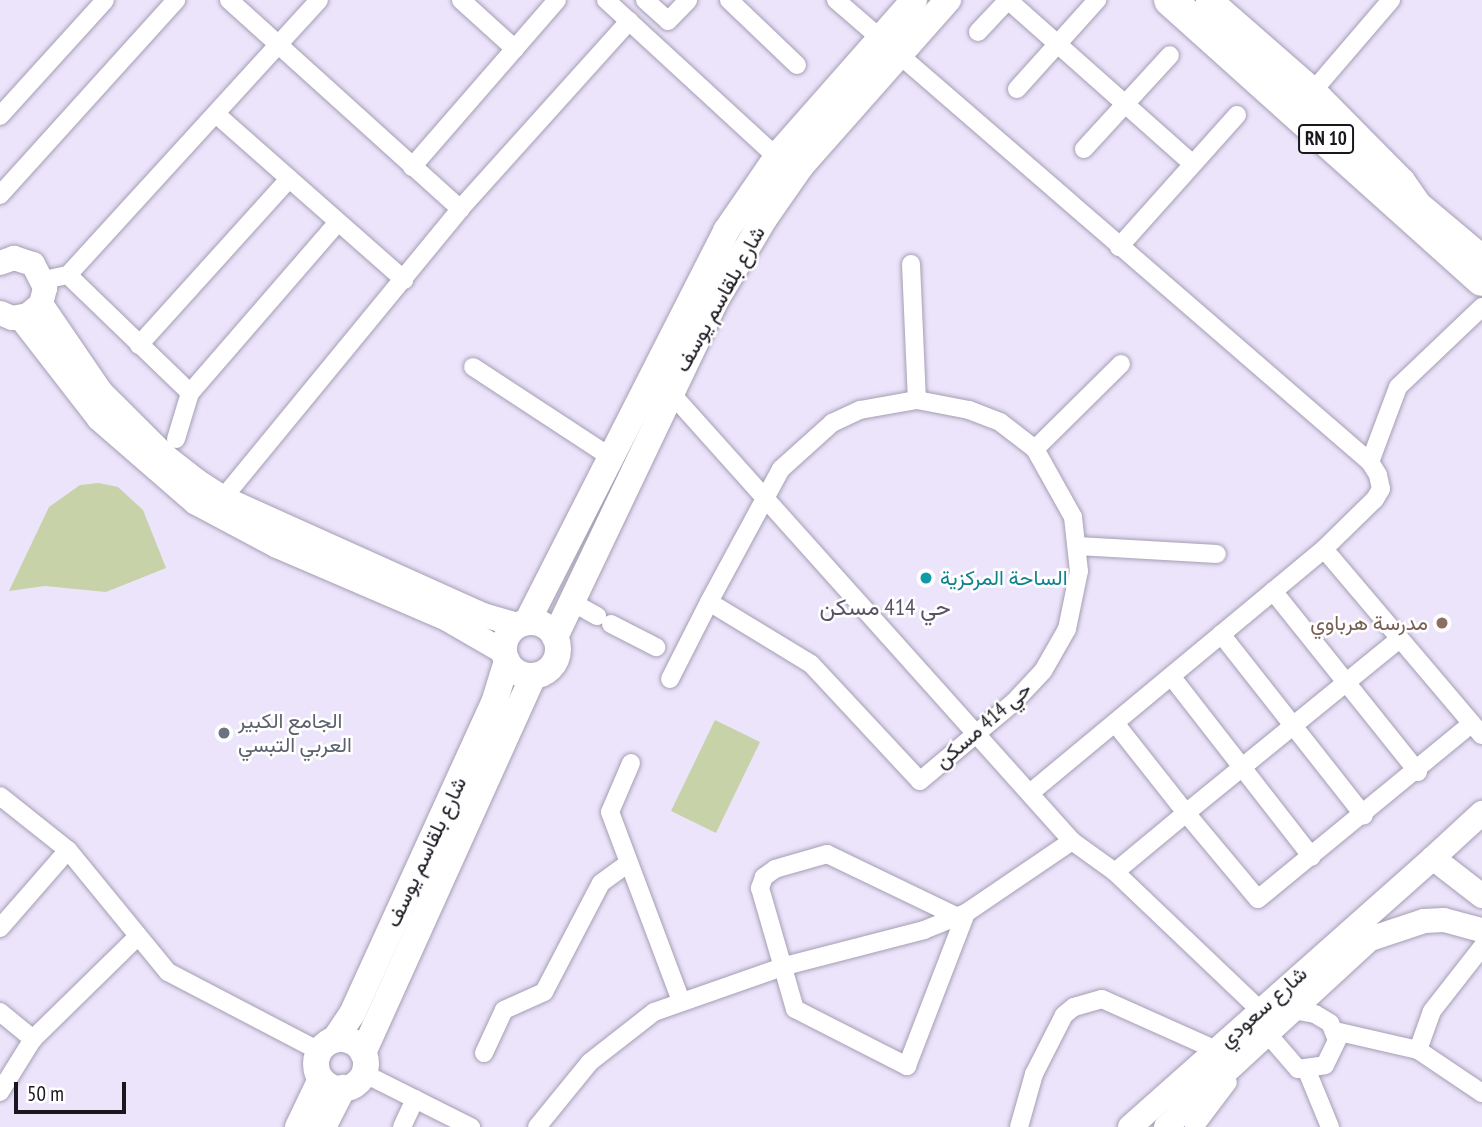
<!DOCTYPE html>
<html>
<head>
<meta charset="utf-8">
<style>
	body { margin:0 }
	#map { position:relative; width:1482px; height:1127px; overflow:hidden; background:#ece4fb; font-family:"PT Sans Narrow",Vazirmatn,sans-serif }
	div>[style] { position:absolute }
	.green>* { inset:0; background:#c8d2a9 }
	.roads { filter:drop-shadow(0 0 2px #a59eb3) drop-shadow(0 0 2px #a59eb3) }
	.street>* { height:18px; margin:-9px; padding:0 9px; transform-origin:9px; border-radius:9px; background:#fff }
	.secondary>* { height:24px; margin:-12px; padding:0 12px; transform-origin:12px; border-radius:12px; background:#fff }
	.primary>* { height:26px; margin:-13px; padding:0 13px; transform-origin:13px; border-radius:13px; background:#fff }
	.primary>.ring { margin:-13px; padding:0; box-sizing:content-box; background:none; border:26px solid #fff; border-radius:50% }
	.highway>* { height:32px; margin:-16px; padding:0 16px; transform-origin:16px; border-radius:16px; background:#fff }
	.dots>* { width:19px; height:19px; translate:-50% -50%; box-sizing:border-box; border:4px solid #fff; border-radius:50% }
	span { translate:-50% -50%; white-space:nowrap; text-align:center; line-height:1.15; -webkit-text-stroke:5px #fff; paint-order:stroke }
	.shield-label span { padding:2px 5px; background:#fff; border:2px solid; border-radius:5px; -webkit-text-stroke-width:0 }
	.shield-label { font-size:19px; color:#19161e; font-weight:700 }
	.street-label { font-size:21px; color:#19161e }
	.culture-label { font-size:21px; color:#0d838f }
	.left { translate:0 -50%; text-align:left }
	.education-label { font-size:21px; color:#785e54 }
	.right { translate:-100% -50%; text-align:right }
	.worship-label { font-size:21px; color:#5b616d }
	.neighbourhood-label { font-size:23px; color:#5a5366 }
	.scale { position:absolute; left:14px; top:1082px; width:112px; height:32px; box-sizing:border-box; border:4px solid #19161e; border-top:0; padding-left:9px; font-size:21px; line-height:24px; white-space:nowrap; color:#19161e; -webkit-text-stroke:5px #fff; paint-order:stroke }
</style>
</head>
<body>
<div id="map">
	<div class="green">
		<div style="clip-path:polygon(99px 483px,118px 487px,143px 510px,166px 568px,106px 592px,45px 586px,9px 591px,49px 507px,80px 485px)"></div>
		<div style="clip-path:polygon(715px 720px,760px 742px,716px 833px,671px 811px)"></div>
	</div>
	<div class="roads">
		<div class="street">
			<div style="left:229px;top:0;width:312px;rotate:42.1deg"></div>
			<div style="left:461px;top:0;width:73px;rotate:42.2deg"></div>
			<div style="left:606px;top:0;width:232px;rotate:42.6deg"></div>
			<div style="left:645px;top:0;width:31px;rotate:42deg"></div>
			<div style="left:668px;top:21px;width:29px;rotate:-46deg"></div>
			<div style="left:729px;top:0;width:94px;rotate:43.7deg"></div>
			<div style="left:836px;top:0;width:706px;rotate:40.87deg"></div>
			<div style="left:1370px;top:462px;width:15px;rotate:58deg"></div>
			<div style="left:1378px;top:475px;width:14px;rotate:78deg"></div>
			<div style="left:1381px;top:489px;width:12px;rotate:121deg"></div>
			<div style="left:1375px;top:499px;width:71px;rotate:135.6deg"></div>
			<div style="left:1324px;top:549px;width:382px;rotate:140.3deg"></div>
			<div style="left:978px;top:32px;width:44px;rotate:-46.8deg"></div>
			<div style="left:1008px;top:0;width:247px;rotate:41.6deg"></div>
			<div style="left:1017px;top:89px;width:120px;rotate:-48deg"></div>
			<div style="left:1313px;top:91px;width:120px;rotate:-49.4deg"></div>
			<div style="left:216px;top:114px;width:251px;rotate:41.4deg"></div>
			<div style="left:0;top:116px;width:156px;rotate:-47.8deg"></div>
			<div style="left:1084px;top:149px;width:127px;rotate:-47.5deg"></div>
			<div style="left:412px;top:167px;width:221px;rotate:-49deg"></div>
			<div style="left:0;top:195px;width:263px;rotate:-47.9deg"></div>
			<div style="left:1119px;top:247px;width:177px;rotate:-48.2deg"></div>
			<div style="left:911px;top:264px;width:136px;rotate:87.5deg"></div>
			<div style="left:68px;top:275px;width:372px;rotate:-47.6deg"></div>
			<div style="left:44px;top:280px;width:25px;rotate:-12deg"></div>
			<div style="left:68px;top:275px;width:170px;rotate:44deg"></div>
			<div style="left:139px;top:345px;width:224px;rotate:-47.9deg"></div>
			<div style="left:473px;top:367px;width:163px;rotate:33.2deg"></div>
			<div style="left:670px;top:392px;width:603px;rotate:48.16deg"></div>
			<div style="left:1072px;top:841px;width:53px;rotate:35.8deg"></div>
			<div style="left:1115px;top:872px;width:199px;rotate:43.6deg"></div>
			<div style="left:1259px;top:1009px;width:24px;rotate:73deg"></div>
			<div style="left:1266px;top:1032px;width:49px;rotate:49.1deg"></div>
			<div style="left:1298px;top:1069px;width:27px;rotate:-8deg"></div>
			<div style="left:1325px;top:1065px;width:28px;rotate:-64deg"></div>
			<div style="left:1337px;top:1040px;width:18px;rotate:-112deg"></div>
			<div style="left:1330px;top:1023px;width:17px;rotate:-149deg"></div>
			<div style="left:1315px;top:1014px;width:29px;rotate:-170deg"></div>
			<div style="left:917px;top:400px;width:53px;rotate:10.9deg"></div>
			<div style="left:969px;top:410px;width:33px;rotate:21deg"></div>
			<div style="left:1000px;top:422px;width:44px;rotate:37.6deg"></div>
			<div style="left:1035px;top:449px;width:78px;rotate:60.8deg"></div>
			<div style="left:1073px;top:517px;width:54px;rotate:83.7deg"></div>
			<div style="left:1079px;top:571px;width:59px;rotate:101.7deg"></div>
			<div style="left:1067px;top:629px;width:48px;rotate:119.7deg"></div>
			<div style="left:1043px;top:671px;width:42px;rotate:133.1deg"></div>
			<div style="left:1014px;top:702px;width:123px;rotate:140deg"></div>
			<div style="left:920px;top:781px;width:160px;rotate:-133deg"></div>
			<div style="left:811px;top:664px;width:119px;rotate:-148.7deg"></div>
			<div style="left:709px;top:602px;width:151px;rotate:-61.6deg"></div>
			<div style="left:781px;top:469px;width:69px;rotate:-42deg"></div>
			<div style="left:832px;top:423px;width:31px;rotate:-25deg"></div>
			<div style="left:860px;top:410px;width:58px;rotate:-10deg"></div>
			<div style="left:176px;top:439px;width:48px;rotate:-73.1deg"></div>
			<div style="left:190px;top:393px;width:226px;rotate:-49.1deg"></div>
			<div style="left:1035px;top:449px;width:121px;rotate:-44.7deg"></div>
			<div style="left:1370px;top:462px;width:80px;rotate:-69.5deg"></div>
			<div style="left:1398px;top:387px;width:116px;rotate:-43.6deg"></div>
			<div style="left:223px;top:498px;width:374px;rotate:-50.6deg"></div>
			<div style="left:460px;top:209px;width:253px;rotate:-48deg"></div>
			<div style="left:1078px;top:546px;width:139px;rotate:3.3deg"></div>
			<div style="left:1324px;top:549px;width:244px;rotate:49.7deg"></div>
			<div style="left:1273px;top:591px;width:232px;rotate:51.3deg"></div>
			<div style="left:570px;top:601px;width:31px;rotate:29deg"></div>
			<div style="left:611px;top:624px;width:51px;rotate:27.1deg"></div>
			<div style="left:1221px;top:634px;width:231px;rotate:51.8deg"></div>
			<div style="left:1171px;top:676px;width:229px;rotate:52.1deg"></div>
			<div style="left:670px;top:679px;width:86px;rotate:-63.1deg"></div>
			<div style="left:1115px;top:723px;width:115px;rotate:51.7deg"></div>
			<div style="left:1186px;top:813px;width:275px;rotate:-39.2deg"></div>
			<div style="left:631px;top:763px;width:53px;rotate:113.2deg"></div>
			<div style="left:610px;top:812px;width:202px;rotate:69.4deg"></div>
			<div style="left:0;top:796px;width:87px;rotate:38.5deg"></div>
			<div style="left:68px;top:850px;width:158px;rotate:50.7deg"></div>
			<div style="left:168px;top:972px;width:170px;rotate:27.6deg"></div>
			<div style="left:1115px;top:872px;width:92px;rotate:-39.7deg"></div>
			<div style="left:1186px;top:813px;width:112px;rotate:50.1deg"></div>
			<div style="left:1258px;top:899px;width:274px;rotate:-39.4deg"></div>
			<div style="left:958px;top:917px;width:145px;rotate:-154.3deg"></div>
			<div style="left:827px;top:854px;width:54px;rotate:163.9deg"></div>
			<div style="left:775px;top:869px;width:14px;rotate:144deg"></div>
			<div style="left:764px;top:877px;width:12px;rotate:110deg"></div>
			<div style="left:760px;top:888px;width:126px;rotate:73.9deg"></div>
			<div style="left:795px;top:1009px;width:126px;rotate:27deg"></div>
			<div style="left:907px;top:1066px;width:164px;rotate:-68.9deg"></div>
			<div style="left:0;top:928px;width:103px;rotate:-48.9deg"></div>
			<div style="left:0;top:1012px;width:43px;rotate:39.3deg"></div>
			<div style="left:1335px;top:1031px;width:85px;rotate:12.9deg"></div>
			<div style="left:1418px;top:1050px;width:77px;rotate:33.9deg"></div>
			<div style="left:1418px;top:1050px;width:41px;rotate:-70.3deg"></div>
			<div style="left:1432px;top:1011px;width:81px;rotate:-52deg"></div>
			<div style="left:484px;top:1053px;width:47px;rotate:-65.1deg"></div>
			<div style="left:504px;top:1010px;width:44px;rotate:-24.2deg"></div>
			<div style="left:544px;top:992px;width:123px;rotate:-62.4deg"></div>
			<div style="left:601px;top:883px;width:34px;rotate:-36deg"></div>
			<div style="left:1307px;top:1071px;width:61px;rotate:67.7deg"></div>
			<div style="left:363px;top:1073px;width:121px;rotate:26.6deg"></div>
			<div style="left:0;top:1092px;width:62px;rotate:-58.1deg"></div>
			<div style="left:33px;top:1039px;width:146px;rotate:-44.4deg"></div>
			<div style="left:402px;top:1127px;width:31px;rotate:-65deg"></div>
			<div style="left:537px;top:1127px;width:84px;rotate:-50.8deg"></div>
			<div style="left:590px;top:1062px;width:81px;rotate:-38deg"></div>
			<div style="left:654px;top:1012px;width:139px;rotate:-19.3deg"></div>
			<div style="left:785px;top:966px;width:144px;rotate:-14.5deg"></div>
			<div style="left:924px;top:930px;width:45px;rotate:-22deg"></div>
			<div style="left:966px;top:913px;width:128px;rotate:-34.2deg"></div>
			<div style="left:1019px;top:1127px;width:55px;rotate:-74.2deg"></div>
			<div style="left:1034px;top:1074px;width:66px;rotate:-63deg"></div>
			<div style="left:1064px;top:1015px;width:13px;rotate:-39deg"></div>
			<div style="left:1074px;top:1007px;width:29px;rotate:-16deg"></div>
			<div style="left:1102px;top:999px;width:125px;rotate:24.1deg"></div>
			<div style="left:1194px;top:1127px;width:56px;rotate:-52.9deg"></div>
		</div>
		<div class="secondary">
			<div style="left:0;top:263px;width:15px;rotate:-20deg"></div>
			<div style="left:14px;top:258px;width:20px;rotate:18deg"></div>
			<div style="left:33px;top:264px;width:27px;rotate:63deg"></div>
			<div style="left:45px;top:288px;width:16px;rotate:104deg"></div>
			<div style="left:41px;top:304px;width:17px;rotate:140deg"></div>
			<div style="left:28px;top:315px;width:16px;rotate:169deg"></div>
			<div style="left:12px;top:318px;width:13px;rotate:-157deg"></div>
			<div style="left:41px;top:304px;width:107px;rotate:55.7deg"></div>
			<div style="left:101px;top:392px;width:91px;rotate:45deg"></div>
			<div style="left:165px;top:456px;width:41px;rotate:38deg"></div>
			<div style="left:197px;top:481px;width:31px;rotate:33deg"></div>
			<div style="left:223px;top:498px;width:285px;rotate:24.2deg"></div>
			<div style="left:483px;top:615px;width:36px;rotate:16deg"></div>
			<div style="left:20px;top:317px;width:129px;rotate:52.2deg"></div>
			<div style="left:99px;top:419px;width:128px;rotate:40.9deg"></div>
			<div style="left:196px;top:503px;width:92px;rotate:28deg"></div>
			<div style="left:277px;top:546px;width:185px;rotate:23.2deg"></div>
			<div style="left:447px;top:619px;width:66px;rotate:30.1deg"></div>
			<div style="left:1433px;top:858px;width:67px;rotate:-42.6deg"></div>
			<div style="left:1130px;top:1127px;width:405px;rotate:-41.6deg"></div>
			<div style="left:1433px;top:858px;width:62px;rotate:37.8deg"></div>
			<div style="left:1166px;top:1127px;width:277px;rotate:-42.7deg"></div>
			<div style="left:1370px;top:939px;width:57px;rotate:-18.4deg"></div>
			<div style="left:1424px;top:921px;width:20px;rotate:-3deg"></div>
			<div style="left:1444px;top:920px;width:39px;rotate:15deg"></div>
		</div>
		<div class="primary">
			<div style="left:1209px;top:0;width:138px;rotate:41.2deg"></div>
			<div style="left:1313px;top:91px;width:127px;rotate:45.3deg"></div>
			<div style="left:1402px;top:181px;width:29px;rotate:55deg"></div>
			<div style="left:1419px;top:205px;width:82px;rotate:40.1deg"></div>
			<div style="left:527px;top:622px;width:439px;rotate:-63deg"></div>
			<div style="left:726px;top:231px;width:97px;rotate:-55.5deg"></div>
			<div style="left:781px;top:151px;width:201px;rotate:-48.6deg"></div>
			<div class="ring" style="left:504px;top:622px;width:28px;height:28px"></div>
			<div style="left:555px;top:637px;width:370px;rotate:-64.5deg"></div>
			<div style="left:714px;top:303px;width:98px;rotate:-59.2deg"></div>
			<div style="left:764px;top:219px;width:65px;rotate:-55.1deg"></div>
			<div style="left:801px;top:166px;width:222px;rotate:-48.5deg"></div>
			<div style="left:335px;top:1039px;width:30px;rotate:-56deg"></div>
			<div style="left:352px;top:1014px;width:342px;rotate:-65.5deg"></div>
			<div style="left:494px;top:703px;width:44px;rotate:-72.8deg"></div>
			<div class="ring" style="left:316px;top:1039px;width:24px;height:24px"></div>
			<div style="left:363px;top:1053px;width:414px;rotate:-65.7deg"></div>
			<div style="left:298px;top:1127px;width:53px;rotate:-64.4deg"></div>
			<div style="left:323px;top:1127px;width:44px;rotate:-62.9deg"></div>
		</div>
		<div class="highway">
			<div style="left:1170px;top:0;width:419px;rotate:41.9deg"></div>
		</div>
	</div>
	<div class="dots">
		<div style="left:926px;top:578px;background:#0f9aa8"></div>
		<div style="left:1442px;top:623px;background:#8d6e63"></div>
		<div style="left:224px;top:733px;background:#6b7280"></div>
	</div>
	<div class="shield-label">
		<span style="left:1326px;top:139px">RN 10</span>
	</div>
	<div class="street-label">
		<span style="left:720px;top:299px;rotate:-61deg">شارع بلقاسم يوسف</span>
		<span style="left:983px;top:725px;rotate:-41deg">حي 414 مسكن</span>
		<span style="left:426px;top:852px;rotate:-65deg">شارع بلقاسم يوسف</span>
		<span style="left:1263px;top:1007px;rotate:-42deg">شارع سعودي</span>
	</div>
	<div class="culture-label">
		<span class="left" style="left:940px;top:578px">الساحة المركزية</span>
	</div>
	<div class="education-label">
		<span class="right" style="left:1428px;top:623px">مدرسة هرباوي</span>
	</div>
	<div class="worship-label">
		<span class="left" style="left:238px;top:733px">الجامع الكبير<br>العربي التبسي</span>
	</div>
	<div class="neighbourhood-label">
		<span style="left:885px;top:607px">حي 414 مسكن</span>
	</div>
	<div class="scale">50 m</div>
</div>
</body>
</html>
